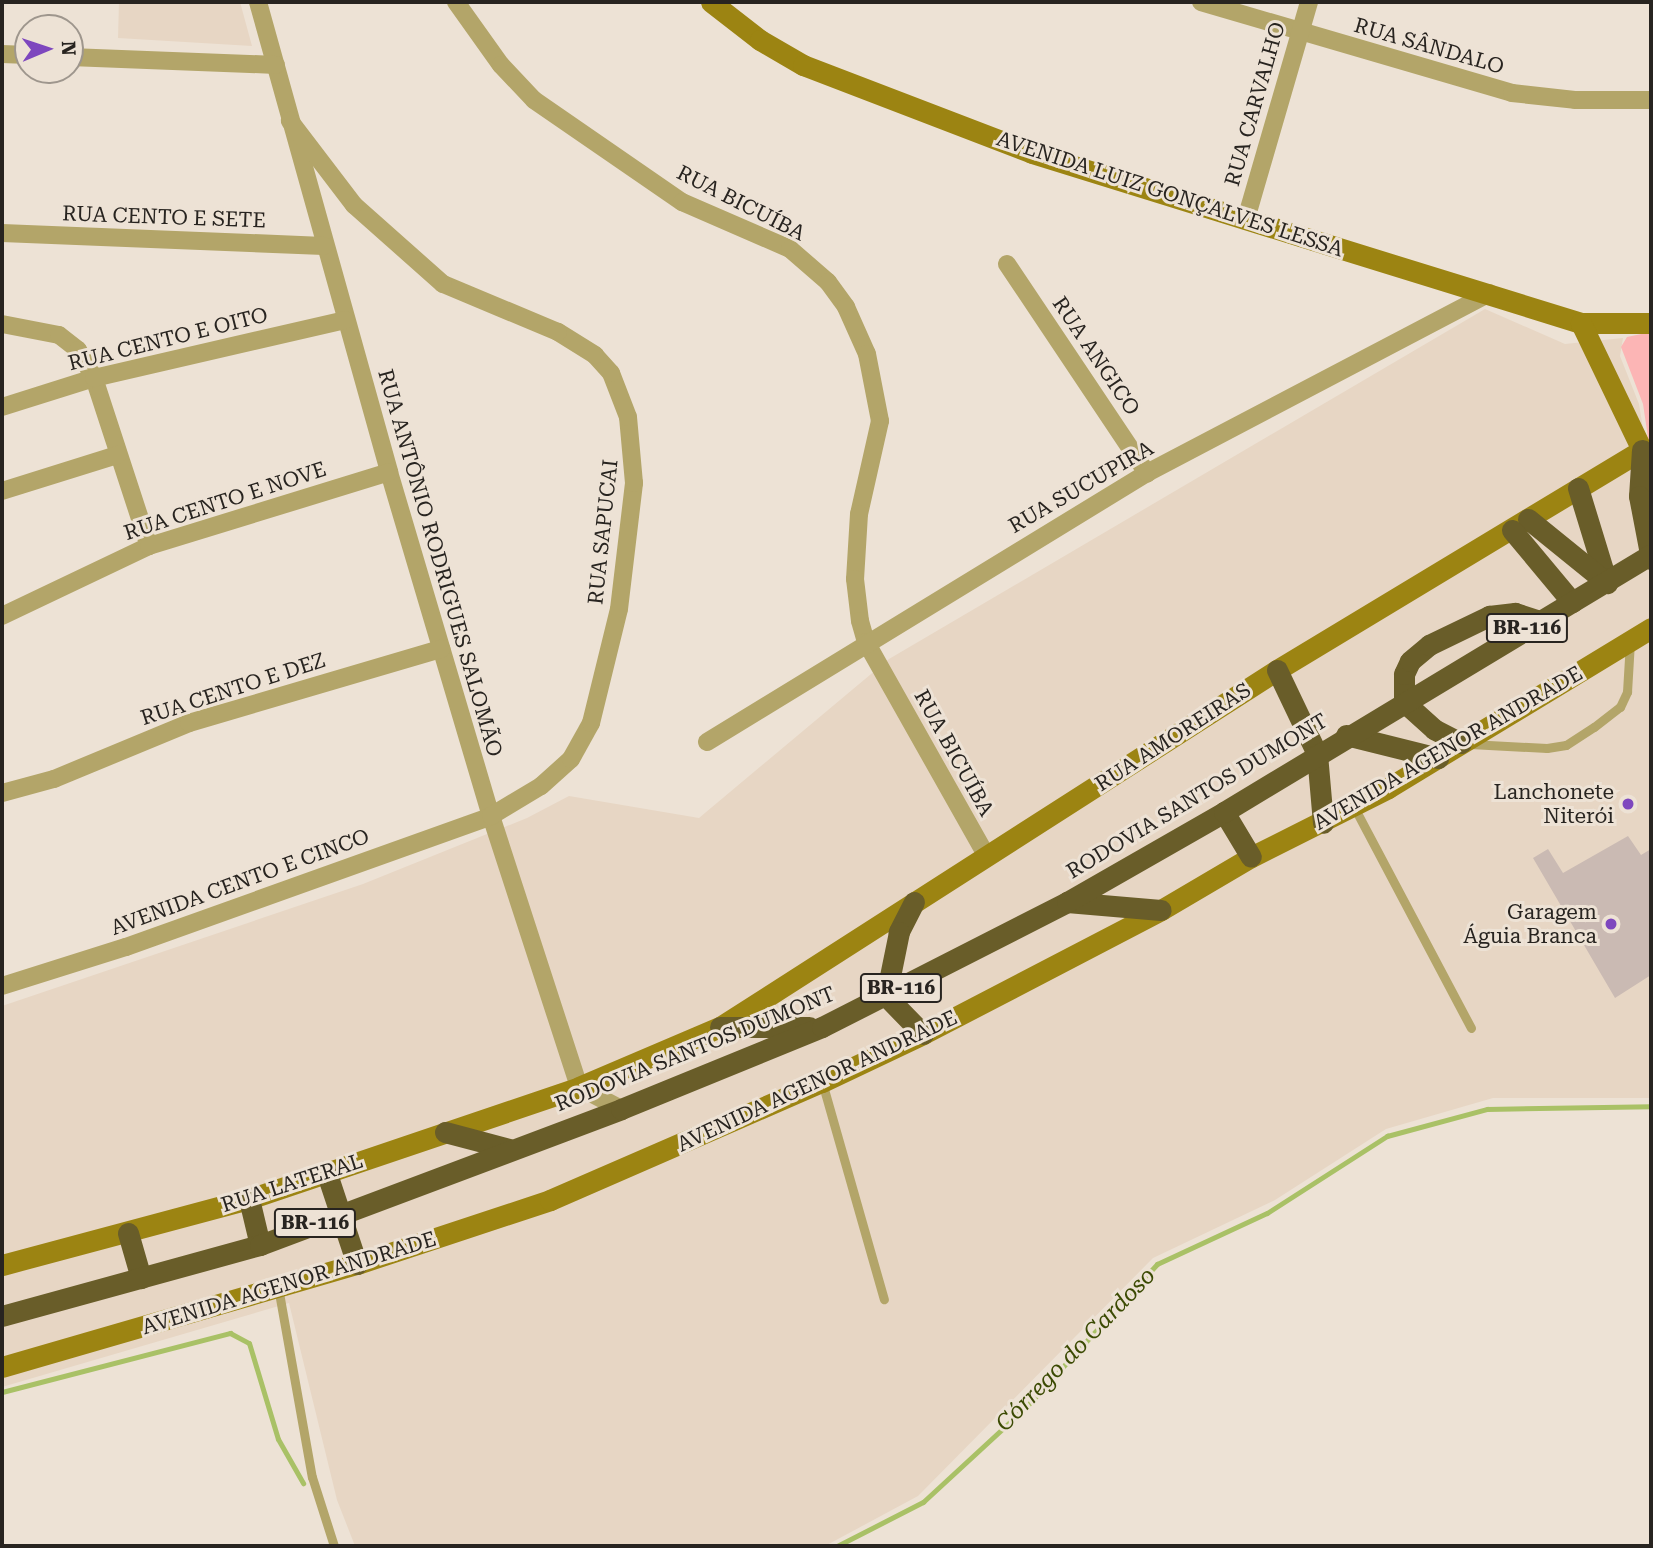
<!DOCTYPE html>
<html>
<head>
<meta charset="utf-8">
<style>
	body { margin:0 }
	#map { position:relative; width:1653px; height:1548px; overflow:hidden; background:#ede2d5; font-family:"Roboto Serif",serif }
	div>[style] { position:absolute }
	.built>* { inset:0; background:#e7d6c4 }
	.green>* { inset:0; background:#fcb5b5 }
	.stream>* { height:5px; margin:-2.5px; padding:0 2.5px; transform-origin:2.5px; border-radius:2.5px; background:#a9c166 }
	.building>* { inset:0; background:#cabab3 }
	.lane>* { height:9px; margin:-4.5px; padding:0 4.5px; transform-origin:4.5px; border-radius:4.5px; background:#b3a569 }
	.street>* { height:18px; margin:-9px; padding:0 9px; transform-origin:9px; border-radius:9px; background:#b3a569 }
	.secondary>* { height:21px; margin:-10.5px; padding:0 10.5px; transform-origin:10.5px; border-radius:10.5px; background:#9c8412 }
	.highway>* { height:21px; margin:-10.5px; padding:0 10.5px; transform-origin:10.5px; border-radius:10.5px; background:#695d29 }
	.dots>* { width:19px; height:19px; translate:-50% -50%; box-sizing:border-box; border:4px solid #ede2d5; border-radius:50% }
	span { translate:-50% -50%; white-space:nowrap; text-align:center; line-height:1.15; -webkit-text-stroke:6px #ede2d5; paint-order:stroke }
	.shield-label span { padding:2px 5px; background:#ede2d5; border:2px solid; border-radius:5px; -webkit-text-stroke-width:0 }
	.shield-label { font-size:19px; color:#282420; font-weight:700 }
	.street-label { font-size:21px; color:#282420 }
	.poi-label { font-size:21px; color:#282420 }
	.right { translate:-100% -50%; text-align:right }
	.water-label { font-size:23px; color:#3b4a03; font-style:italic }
	.frame { position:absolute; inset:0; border:4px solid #282420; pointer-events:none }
	.north { position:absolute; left:14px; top:14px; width:70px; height:70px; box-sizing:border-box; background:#ede2d5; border:2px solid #9e968d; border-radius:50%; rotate:88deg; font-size:19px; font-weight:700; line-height:28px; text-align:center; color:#282420 }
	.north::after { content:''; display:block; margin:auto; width:24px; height:32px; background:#7e47be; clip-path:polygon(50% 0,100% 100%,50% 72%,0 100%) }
</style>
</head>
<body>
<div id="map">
	<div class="built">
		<div style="clip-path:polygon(119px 2px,240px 2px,252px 46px,118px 38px)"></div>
		<div style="clip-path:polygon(1485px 309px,1565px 344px,1623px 338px,1620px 356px,1639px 404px,1647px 453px,1644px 486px,1651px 500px,1651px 1098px,1493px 1098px,1386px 1129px,1275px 1200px,1153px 1258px,918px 1496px,825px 1546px,355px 1546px,337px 1500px,289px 1303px,2px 1387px,2px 1006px,363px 884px,527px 818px,569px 796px,699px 818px,889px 659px)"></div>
	</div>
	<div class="green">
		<div style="clip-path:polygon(1651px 332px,1651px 497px,1646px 486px,1649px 444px,1643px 404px,1621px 347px,1627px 337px)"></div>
	</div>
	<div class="stream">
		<div style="left:2px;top:1392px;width:236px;rotate:-14.5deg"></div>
		<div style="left:230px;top:1333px;width:21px;rotate:28deg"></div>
		<div style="left:249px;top:1343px;width:100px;rotate:73.2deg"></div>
		<div style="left:278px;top:1439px;width:51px;rotate:60.4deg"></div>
		<div style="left:837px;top:1546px;width:97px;rotate:-27.1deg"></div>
		<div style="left:923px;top:1502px;width:140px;rotate:-42.7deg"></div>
		<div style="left:1026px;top:1407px;width:194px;rotate:-47.5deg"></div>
		<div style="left:1157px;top:1264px;width:121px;rotate:-24.9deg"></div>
		<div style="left:1267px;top:1213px;width:143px;rotate:-32.7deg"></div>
		<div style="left:1387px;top:1136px;width:104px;rotate:-15.1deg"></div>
		<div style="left:1487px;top:1109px;width:164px;rotate:-1deg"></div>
	</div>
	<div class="building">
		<div style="clip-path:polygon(1628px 836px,1641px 855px,1651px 849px,1651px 975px,1615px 998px,1533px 858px,1548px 849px,1563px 873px)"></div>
	</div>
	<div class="lane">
		<div style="left:1470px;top:744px;width:77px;rotate:3deg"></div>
		<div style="left:1547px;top:748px;width:19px;rotate:-9deg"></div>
		<div style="left:1566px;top:745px;width:33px;rotate:-33deg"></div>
		<div style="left:1594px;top:727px;width:33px;rotate:-38deg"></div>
		<div style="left:1620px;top:707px;width:17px;rotate:-65deg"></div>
		<div style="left:1627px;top:692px;width:50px;rotate:-86.6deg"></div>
		<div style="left:1354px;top:807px;width:250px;rotate:62.1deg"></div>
		<div style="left:822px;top:1082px;width:226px;rotate:74.1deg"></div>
		<div style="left:278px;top:1287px;width:193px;rotate:79.9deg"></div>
		<div style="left:312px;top:1477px;width:72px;rotate:72.3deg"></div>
	</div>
	<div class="street">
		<div style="left:258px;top:2px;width:488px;rotate:74.4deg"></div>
		<div style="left:389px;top:472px;width:359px;rotate:73.5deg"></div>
		<div style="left:491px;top:816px;width:285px;rotate:72deg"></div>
		<div style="left:579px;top:1087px;width:47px;rotate:27.6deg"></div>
		<div style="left:456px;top:2px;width:77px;rotate:54.5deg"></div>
		<div style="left:501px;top:65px;width:48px;rotate:46.7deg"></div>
		<div style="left:534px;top:100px;width:180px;rotate:34.6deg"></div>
		<div style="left:682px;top:202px;width:118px;rotate:23.5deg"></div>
		<div style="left:790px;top:249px;width:50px;rotate:41deg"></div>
		<div style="left:828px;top:282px;width:31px;rotate:54deg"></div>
		<div style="left:846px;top:307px;width:51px;rotate:65.9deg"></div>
		<div style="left:867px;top:354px;width:68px;rotate:79deg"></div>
		<div style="left:880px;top:421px;width:95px;rotate:102.7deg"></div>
		<div style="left:859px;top:514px;width:65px;rotate:93.5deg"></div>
		<div style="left:855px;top:579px;width:42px;rotate:83.2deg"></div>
		<div style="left:860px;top:621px;width:22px;rotate:74deg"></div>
		<div style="left:866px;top:642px;width:247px;rotate:60.6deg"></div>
		<div style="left:1201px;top:2px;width:324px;rotate:16.3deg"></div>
		<div style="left:1512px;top:93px;width:63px;rotate:6.3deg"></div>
		<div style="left:1575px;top:100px;width:76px"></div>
		<div style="left:2px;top:54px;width:26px;rotate:2deg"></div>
		<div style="left:70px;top:57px;width:206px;rotate:2.2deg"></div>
		<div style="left:1246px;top:219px;width:226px;rotate:-73.8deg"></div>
		<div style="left:2px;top:233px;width:322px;rotate:2.3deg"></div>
		<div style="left:1007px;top:264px;width:252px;rotate:56.2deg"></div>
		<div style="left:2px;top:324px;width:58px;rotate:10.9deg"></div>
		<div style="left:59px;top:335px;width:24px;rotate:38deg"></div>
		<div style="left:78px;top:350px;width:32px;rotate:60deg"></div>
		<div style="left:94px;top:378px;width:177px;rotate:71.9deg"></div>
		<div style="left:2px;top:407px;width:96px;rotate:-17.5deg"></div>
		<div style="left:94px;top:378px;width:258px;rotate:-13deg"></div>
		<div style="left:2px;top:491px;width:121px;rotate:-17.4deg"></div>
		<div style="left:2px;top:616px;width:163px;rotate:-25.5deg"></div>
		<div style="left:149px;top:546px;width:251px;rotate:-17.1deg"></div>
		<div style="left:707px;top:742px;width:516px;rotate:-31.44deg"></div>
		<div style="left:1147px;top:473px;width:387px;rotate:-27.7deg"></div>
		<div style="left:2px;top:793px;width:54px;rotate:-15.1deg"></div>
		<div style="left:54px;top:779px;width:146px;rotate:-22.5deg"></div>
		<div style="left:189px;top:723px;width:263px;rotate:-16.4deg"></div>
		<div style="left:2px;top:986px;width:130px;rotate:-17.5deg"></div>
		<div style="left:126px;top:947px;width:388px;rotate:-19.7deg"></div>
		<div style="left:491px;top:816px;width:58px;rotate:-31deg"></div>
		<div style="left:541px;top:786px;width:40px;rotate:-42deg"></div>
		<div style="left:571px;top:759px;width:41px;rotate:-60.9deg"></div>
		<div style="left:591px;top:723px;width:117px;rotate:-76.2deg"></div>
		<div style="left:619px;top:609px;width:127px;rotate:-83.2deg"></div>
		<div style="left:634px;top:483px;width:66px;rotate:-95.2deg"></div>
		<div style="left:628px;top:417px;width:47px;rotate:-111.1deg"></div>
		<div style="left:611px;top:373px;width:24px;rotate:-132deg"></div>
		<div style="left:595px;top:355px;width:44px;rotate:-148.1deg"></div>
		<div style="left:558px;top:332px;width:125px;rotate:-157.3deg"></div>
		<div style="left:443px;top:284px;width:119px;rotate:-138.4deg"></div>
		<div style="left:354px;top:205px;width:106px;rotate:-127.3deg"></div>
	</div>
	<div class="secondary">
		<div style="left:711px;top:2px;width:62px;rotate:37.8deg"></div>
		<div style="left:760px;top:40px;width:50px;rotate:30.2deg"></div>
		<div style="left:803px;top:65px;width:245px;rotate:21deg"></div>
		<div style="left:1032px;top:153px;width:575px;rotate:17.21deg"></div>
		<div style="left:1581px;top:323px;width:70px"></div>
		<div style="left:2px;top:1265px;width:256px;rotate:-15deg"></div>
		<div style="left:249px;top:1199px;width:348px;rotate:-18.7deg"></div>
		<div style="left:579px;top:1087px;width:153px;rotate:-23.1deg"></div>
		<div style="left:720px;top:1027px;width:662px;rotate:-32.66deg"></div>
		<div style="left:1277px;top:670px;width:426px;rotate:-31.1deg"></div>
		<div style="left:1642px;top:450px;width:141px;rotate:-115.7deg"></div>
		<div style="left:2px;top:1367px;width:370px;rotate:-16.2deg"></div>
		<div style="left:357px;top:1264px;width:203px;rotate:-18.3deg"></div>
		<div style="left:550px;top:1200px;width:296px;rotate:-23.5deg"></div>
		<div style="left:822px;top:1082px;width:112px;rotate:-25.4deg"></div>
		<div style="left:923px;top:1034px;width:268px;rotate:-27.5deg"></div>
		<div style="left:1161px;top:910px;width:104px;rotate:-30.5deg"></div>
		<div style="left:1251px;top:857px;width:153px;rotate:-26.7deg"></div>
		<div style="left:1388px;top:788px;width:308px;rotate:-31.3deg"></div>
	</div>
	<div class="highway">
		<div style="left:1642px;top:450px;width:46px;rotate:93.7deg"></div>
		<div style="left:1639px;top:496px;width:64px;rotate:79.2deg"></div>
		<div style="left:1578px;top:488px;width:99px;rotate:73deg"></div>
		<div style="left:1528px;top:519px;width:102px;rotate:39deg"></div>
		<div style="left:1512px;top:530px;width:94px;rotate:50.2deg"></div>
		<div style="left:1277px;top:670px;width:93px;rotate:64.5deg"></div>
		<div style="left:1317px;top:754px;width:69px;rotate:85deg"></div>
		<div style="left:1346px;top:735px;width:95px;rotate:14deg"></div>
		<div style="left:1461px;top:743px;width:30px;rotate:-153deg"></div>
		<div style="left:1434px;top:729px;width:40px;rotate:-138deg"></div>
		<div style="left:1404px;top:702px;width:28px;rotate:-90deg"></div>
		<div style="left:1404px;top:674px;width:14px;rotate:-65deg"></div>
		<div style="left:1410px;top:661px;width:25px;rotate:-40deg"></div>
		<div style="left:1429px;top:645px;width:67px;rotate:-25.8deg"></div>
		<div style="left:1489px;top:616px;width:26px;rotate:-7deg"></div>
		<div style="left:1515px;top:613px;width:25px;rotate:18deg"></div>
		<div style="left:1224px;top:812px;width:52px;rotate:59deg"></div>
		<div style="left:914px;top:902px;width:34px;rotate:117deg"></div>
		<div style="left:899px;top:932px;width:65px;rotate:101.5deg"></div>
		<div style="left:886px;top:996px;width:53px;rotate:45.8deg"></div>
		<div style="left:1067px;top:902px;width:94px;rotate:4.9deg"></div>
		<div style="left:720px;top:1027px;width:89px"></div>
		<div style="left:445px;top:1132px;width:66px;rotate:14.9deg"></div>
		<div style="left:326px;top:1171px;width:98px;rotate:71.6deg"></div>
		<div style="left:249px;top:1199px;width:47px;rotate:76.6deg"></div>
		<div style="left:128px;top:1233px;width:47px;rotate:73.9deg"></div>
		<div style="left:2px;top:1316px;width:268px;rotate:-15.4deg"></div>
		<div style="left:260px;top:1245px;width:386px;rotate:-20.6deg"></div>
		<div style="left:621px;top:1109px;width:217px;rotate:-22.2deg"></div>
		<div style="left:822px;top:1027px;width:275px;rotate:-27deg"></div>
		<div style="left:1067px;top:902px;width:181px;rotate:-29.8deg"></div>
		<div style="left:1224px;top:812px;width:499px;rotate:-31.1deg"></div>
	</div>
	<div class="dots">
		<div style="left:1628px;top:804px;background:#7e47be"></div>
		<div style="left:1611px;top:924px;background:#7e47be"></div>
	</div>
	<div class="shield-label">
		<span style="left:1527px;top:628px">BR-116</span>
		<span style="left:901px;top:988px">BR-116</span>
		<span style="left:315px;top:1223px">BR-116</span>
	</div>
	<div class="street-label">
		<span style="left:1429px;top:46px;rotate:16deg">RUA SÂNDALO</span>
		<span style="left:1255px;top:104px;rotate:-74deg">RUA CARVALHO</span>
		<span style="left:1170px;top:194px;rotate:18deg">AVENIDA LUIZ GONÇALVES LESSA</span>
		<span style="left:741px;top:203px;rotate:27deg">RUA BICUÍBA</span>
		<span style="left:164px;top:217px;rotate:2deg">RUA CENTO E SETE</span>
		<span style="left:168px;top:339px;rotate:-14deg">RUA CENTO E OITO</span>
		<span style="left:1096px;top:356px;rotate:56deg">RUA ANGICO</span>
		<span style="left:1081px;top:487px;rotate:-30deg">RUA SUCUPIRA</span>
		<span style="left:225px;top:501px;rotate:-18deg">RUA CENTO E NOVE</span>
		<span style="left:603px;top:532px;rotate:-84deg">RUA SAPUCAI</span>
		<span style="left:440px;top:563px;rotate:74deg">RUA ANTÔNIO RODRIGUES SALOMÃO</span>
		<span style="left:233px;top:689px;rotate:-18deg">RUA CENTO E DEZ</span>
		<span style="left:1173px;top:737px;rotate:-33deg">RUA AMOREIRAS</span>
		<span style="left:1448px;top:748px;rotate:-30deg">AVENIDA AGENOR ANDRADE</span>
		<span style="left:954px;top:753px;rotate:61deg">RUA BICUÍBA</span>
		<span style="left:1197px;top:796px;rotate:-31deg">RODOVIA SANTOS DUMONT</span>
		<span style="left:240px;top:882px;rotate:-20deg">AVENIDA CENTO E CINCO</span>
		<span style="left:695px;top:1049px;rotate:-22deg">RODOVIA SANTOS DUMONT</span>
		<span style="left:817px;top:1081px;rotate:-25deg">AVENIDA AGENOR ANDRADE</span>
		<span style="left:292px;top:1183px;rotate:-18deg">RUA LATERAL</span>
		<span style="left:289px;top:1283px;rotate:-17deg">AVENIDA AGENOR ANDRADE</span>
	</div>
	<div class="poi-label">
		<span class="right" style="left:1614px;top:804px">Lanchonete<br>Niterói</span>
		<span class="right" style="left:1597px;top:924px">Garagem<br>Águia Branca</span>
	</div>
	<div class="water-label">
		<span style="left:1076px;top:1350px;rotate:-46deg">Córrego do Cardoso</span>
	</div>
	<div class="frame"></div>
	<div class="north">N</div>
</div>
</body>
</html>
